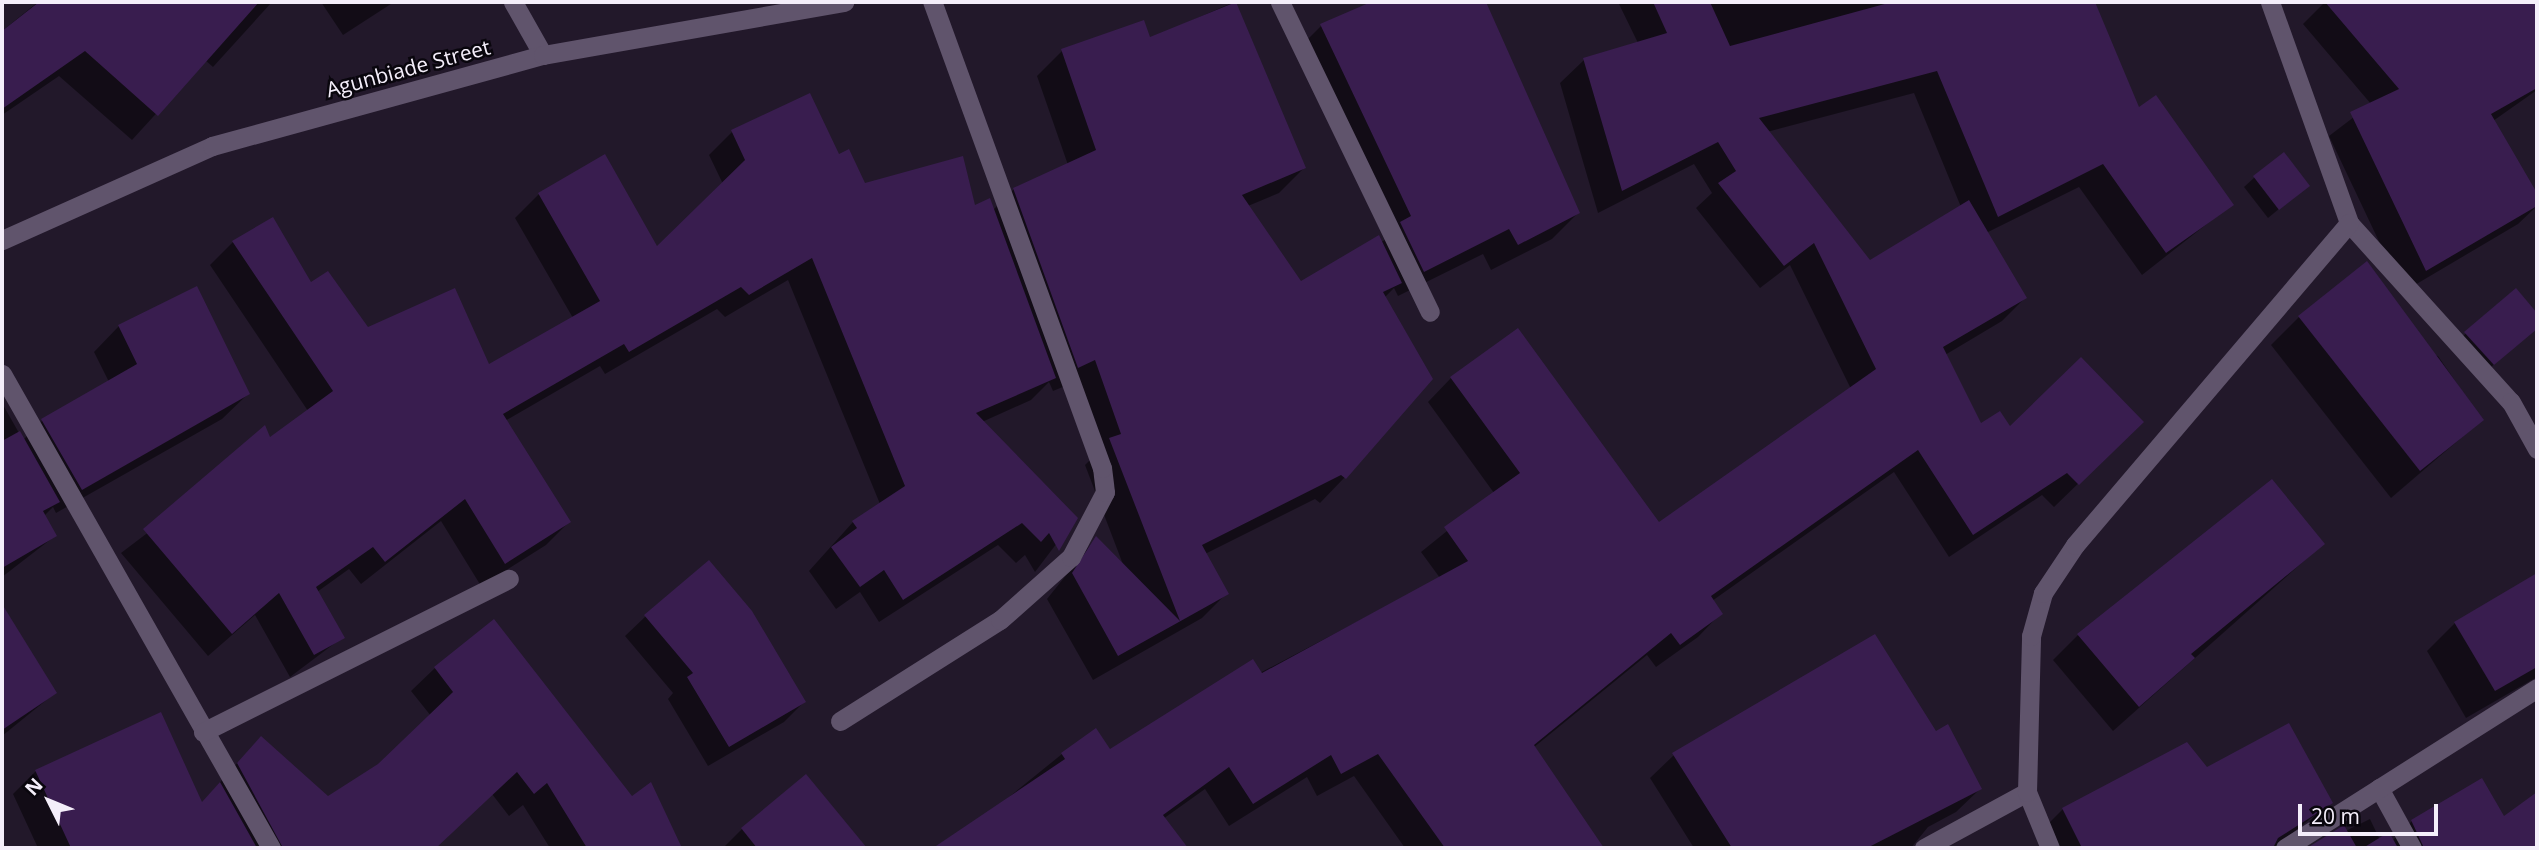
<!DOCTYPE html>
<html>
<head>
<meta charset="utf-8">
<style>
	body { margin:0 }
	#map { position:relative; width:2539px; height:850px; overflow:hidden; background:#22182a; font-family:"Open Sans",sans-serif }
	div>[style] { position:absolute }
	.shadow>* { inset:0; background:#0007 }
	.building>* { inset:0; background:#391d4f }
	.minor>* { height:19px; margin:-9.5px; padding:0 9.5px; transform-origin:9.5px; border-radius:9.5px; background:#60546c }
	span { translate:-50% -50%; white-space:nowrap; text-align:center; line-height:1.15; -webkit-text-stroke:5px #09060d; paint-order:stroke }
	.street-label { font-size:21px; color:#f4eefa }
	.frame { position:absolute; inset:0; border:4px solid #f4eefa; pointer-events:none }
	.north { position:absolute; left:14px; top:766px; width:70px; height:70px; -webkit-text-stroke:5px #09060d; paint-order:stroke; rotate:313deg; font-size:19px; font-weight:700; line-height:28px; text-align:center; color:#f4eefa }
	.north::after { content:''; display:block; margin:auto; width:24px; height:32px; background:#f4eefa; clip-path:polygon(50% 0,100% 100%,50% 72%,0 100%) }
	.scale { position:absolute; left:2298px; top:804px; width:140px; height:32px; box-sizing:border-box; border:4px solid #f4eefa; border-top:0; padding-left:9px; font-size:21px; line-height:24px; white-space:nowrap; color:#f4eefa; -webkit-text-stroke:5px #09060d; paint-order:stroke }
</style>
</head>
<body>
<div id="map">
	<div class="shadow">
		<div style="clip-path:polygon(38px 2px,272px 2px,213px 67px,205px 60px,132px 140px,59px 76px,2px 115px,2px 31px)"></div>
		<div style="clip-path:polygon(321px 2px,394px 2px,343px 35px)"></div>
		<div style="clip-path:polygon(1234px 2px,1304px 168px,1279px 193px,1248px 206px,1300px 283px,1385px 240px,1295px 52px,1321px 26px,1375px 2px,1484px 2px,1578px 213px,1552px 239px,1491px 270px,1483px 254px,1398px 296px,1394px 288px,1384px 298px,1345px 477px,1320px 503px,1315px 499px,1205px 554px,1227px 593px,1202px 618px,1093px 680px,1047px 599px,1096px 538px,1124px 567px,1085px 465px,1095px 455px,1070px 384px,1053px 391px,1049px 382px,1031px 400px,982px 422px,1076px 518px,1035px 572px,1025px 555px,1016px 563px,998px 545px,879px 622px,860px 592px,836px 609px,809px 571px,853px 522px,880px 504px,788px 280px,725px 317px,717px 309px,605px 374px,600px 366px,505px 421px,569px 522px,546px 545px,481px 586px,441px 521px,361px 584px,349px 569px,317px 592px,343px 637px,290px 677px,255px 615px,208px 656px,121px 553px,308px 411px,210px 265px,233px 242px,311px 285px,367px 330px,488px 367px,573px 318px,515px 218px,539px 194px,604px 156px,657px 249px,723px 184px,709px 155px,732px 132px,838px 156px,864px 185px,993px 210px,1014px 189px,1068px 165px,1037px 76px,1062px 51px,1149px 39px)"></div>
		<div style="clip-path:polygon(evenodd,1618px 2px,2093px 2px,2138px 109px,2231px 205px,2142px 275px,2079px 187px,1986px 233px,2025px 298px,2002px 321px,1945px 355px,1980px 426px,2118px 445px,2054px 507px,2042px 495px,1949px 557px,1894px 472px,1712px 601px,1721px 613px,1698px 637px,1656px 667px,1647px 655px,1533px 748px,1603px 848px,1405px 848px,1354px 776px,1317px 796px,1307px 777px,1229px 826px,1205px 789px,1163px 819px,1186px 848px,946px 848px,1062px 754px,1110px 752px,1440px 578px,1421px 552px,1494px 493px,1428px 402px,1451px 378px,1659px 525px,1851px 389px,1790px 265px,1760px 288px,1696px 208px,1712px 193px,1694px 164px,1598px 213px,1560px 83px,1584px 60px,1638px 43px,1618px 2px,1914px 93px,1961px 207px,1870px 262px,1767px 132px,1914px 93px)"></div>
		<div style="clip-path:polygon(2325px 2px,2537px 2px,2537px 90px,2493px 121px,2537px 206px,2518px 224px,2403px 292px,2329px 136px,2371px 104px,2303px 24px)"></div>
		<div style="clip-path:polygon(2255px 177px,2307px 186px,2268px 218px,2244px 187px)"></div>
		<div style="clip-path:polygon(2516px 290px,2537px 315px,2537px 327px,2483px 374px,2455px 343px)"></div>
		<div style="clip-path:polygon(2299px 317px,2438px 356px,2482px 420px,2391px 498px,2271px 345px)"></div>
		<div style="clip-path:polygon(119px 326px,248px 394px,222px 419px,56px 513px,53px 507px,44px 516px,55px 536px,2px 577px,2px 403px,23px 440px,43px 420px,109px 382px,94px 352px)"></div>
		<div style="clip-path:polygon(2323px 544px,2113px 731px,2053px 660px,2078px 635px)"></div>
		<div style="clip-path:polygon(2537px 575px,2537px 677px,2466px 718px,2427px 651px,2455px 623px)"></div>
		<div style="clip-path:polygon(2px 607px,55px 693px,2px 736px)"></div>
		<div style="clip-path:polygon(646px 616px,804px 702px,784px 722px,708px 766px,668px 699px,673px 693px,625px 636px)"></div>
		<div style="clip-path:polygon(435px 668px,631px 798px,650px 785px,680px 848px,550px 848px,523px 805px,509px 816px,492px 794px,435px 848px,38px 848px,13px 794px,36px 771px,201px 804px,238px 762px,328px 798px,379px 765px,431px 716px,411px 691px)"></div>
		<div style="clip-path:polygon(1935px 733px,1980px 789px,1956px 812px,1928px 827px,1911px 848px,1694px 848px,1650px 778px,1674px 755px)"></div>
		<div style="clip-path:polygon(2206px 770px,2330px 803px,2274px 848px,2043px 848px,2037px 835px,2063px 809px)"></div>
		<div style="clip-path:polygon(806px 776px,865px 848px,723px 848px,742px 829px)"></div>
		<div style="clip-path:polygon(2525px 803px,2537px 821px,2537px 840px,2529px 848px,2311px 848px,2370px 819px,2380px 840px,2393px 840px,2412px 821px,2504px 818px)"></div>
	</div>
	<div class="building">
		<div style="clip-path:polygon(39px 2px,259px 2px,158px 116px,85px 51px,2px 109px,2px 31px)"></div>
		<div style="clip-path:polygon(1236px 2px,1306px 168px,1242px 195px,1301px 281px,1379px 235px,1402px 283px,1383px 292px,1433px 379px,1346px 479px,1341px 475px,1202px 545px,1229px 594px,1118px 656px,1072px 573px,1096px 536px,1180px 621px,1109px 438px,1121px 434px,1095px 360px,1078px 368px,1013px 188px,1096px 150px,1061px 49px,1144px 20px,1150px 37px)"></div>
		<div style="clip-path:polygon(1371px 2px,1486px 2px,1580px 213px,1518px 245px,1509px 229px,1424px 272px,1400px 222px,1411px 216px,1320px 24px)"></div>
		<div style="clip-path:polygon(1653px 2px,1710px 2px,1730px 46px,1892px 2px,2095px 2px,2139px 107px,2156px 95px,2234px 205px,2166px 253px,2103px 164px,1998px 217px,1937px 71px,1759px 118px,1870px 260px,1969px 200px,2027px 298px,1943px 347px,1981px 423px,2000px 411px,2010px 426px,2081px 357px,2144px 422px,2079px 485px,2067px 473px,1973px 535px,1918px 450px,1711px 596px,1723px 614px,1680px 645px,1671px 633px,1534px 745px,1604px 848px,1445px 848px,1378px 754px,1341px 774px,1331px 755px,1253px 804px,1229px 767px,1163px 815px,1188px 848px,933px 848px,1065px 759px,1061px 753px,1096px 728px,1110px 749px,1253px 659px,1262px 673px,1468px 561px,1444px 527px,1520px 473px,1450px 377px,1518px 328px,1659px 522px,1876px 369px,1814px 243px,1784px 266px,1718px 183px,1736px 171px,1718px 142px,1622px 191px,1583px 58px,1667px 33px)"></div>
		<div style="clip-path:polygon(2325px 2px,2537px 2px,2537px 88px,2491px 114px,2537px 193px,2537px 206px,2426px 271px,2350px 112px,2399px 89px)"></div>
		<div style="clip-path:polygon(810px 93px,839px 154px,849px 149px,865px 183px,963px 156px,975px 205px,990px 198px,1056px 378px,976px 413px,1078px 518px,1059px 551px,1049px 533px,1041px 542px,1022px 523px,903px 600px,884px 570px,860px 587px,831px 547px,857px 528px,852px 521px,905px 486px,812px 258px,749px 295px,741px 287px,629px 352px,624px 344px,503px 414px,571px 522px,505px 564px,465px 499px,385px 562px,373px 547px,316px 587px,345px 638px,314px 655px,279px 593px,232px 634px,143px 529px,265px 425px,270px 437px,333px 391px,232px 241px,273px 217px,311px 282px,328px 271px,368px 327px,455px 288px,489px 364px,600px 301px,538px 193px,605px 154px,657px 246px,745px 160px,731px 130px)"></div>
		<div style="clip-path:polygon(2284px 152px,2310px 186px,2279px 210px,2253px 176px)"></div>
		<div style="clip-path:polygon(2367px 261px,2484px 420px,2420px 471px,2298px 316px)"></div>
		<div style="clip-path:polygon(197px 286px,250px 394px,82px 490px,41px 419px,137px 364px,118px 325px)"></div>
		<div style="clip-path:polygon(2516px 288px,2537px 313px,2537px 329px,2494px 365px,2464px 332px)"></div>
		<div style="clip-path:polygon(20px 431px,60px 502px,43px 511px,57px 536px,2px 568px,2px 441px)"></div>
		<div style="clip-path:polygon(2272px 479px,2325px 544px,2191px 654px,2195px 658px,2139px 707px,2077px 634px)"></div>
		<div style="clip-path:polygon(709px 560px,752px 611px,806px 702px,729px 747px,687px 677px,693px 673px,644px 615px)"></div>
		<div style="clip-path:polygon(2537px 573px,2537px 667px,2495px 691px,2454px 622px)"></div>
		<div style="clip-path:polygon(2px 604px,57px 693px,2px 730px)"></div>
		<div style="clip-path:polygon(494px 619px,632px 796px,651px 782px,682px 848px,587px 848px,547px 783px,534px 794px,517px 772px,436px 848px,283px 848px,237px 763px,261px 736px,328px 796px,378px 764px,453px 692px,434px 667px)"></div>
		<div style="clip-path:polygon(1875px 634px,1936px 731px,1948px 724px,1982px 789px,1867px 848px,1732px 848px,1672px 753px)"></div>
		<div style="clip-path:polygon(161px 712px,202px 802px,220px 782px,257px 848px,71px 848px,35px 770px)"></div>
		<div style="clip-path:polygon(2289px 723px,2333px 803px,2278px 838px,2273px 848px,2082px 848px,2062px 808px,2187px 742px,2207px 767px)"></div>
		<div style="clip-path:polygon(806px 774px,867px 848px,757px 848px,741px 828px)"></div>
		<div style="clip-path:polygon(2482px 778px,2504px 816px,2537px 792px,2537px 848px,2424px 848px,2411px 820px)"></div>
		<div style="clip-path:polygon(2344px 825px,2357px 848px,2307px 848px)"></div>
		<div style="clip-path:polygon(2389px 832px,2398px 848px,2363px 848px)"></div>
	</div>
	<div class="minor">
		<div style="left:513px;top:2px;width:61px;rotate:60.5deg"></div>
		<div style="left:1280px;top:2px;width:344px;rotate:64.2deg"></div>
		<div style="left:2270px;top:2px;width:235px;rotate:70.3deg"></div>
		<div style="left:2349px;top:223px;width:241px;rotate:47.9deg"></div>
		<div style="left:2511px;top:402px;width:54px;rotate:61deg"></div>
		<div style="left:2px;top:240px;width:230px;rotate:-24.1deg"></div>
		<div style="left:212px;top:146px;width:343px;rotate:-15.4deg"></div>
		<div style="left:543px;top:55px;width:306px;rotate:-10deg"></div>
		<div style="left:2px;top:374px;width:545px;rotate:60.42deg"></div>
		<div style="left:840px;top:721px;width:189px;rotate:-32.3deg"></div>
		<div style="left:1000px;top:620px;width:95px;rotate:-41.6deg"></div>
		<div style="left:1071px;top:557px;width:73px;rotate:-62.4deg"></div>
		<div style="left:1105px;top:492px;width:24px;rotate:-97deg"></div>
		<div style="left:1102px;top:468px;width:496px;rotate:-110deg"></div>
		<div style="left:203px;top:732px;width:342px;rotate:-26.6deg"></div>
		<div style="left:2379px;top:788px;width:68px;rotate:61.2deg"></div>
		<div style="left:1924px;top:848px;width:117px;rotate:-28.5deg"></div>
		<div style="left:2050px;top:848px;width:61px;rotate:-112.3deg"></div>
		<div style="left:2027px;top:792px;width:156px;rotate:-88.5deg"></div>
		<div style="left:2031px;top:636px;width:45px;rotate:-74.4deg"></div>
		<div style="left:2043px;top:593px;width:58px;rotate:-56.3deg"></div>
		<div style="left:2075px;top:545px;width:423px;rotate:-49.6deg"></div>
		<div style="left:2285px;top:848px;width:299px;rotate:-32.4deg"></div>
	</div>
	<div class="street-label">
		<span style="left:408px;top:68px;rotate:-15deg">Agunbiade Street</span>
	</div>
	<div class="frame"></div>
	<div class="north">N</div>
	<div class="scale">20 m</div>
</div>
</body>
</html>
